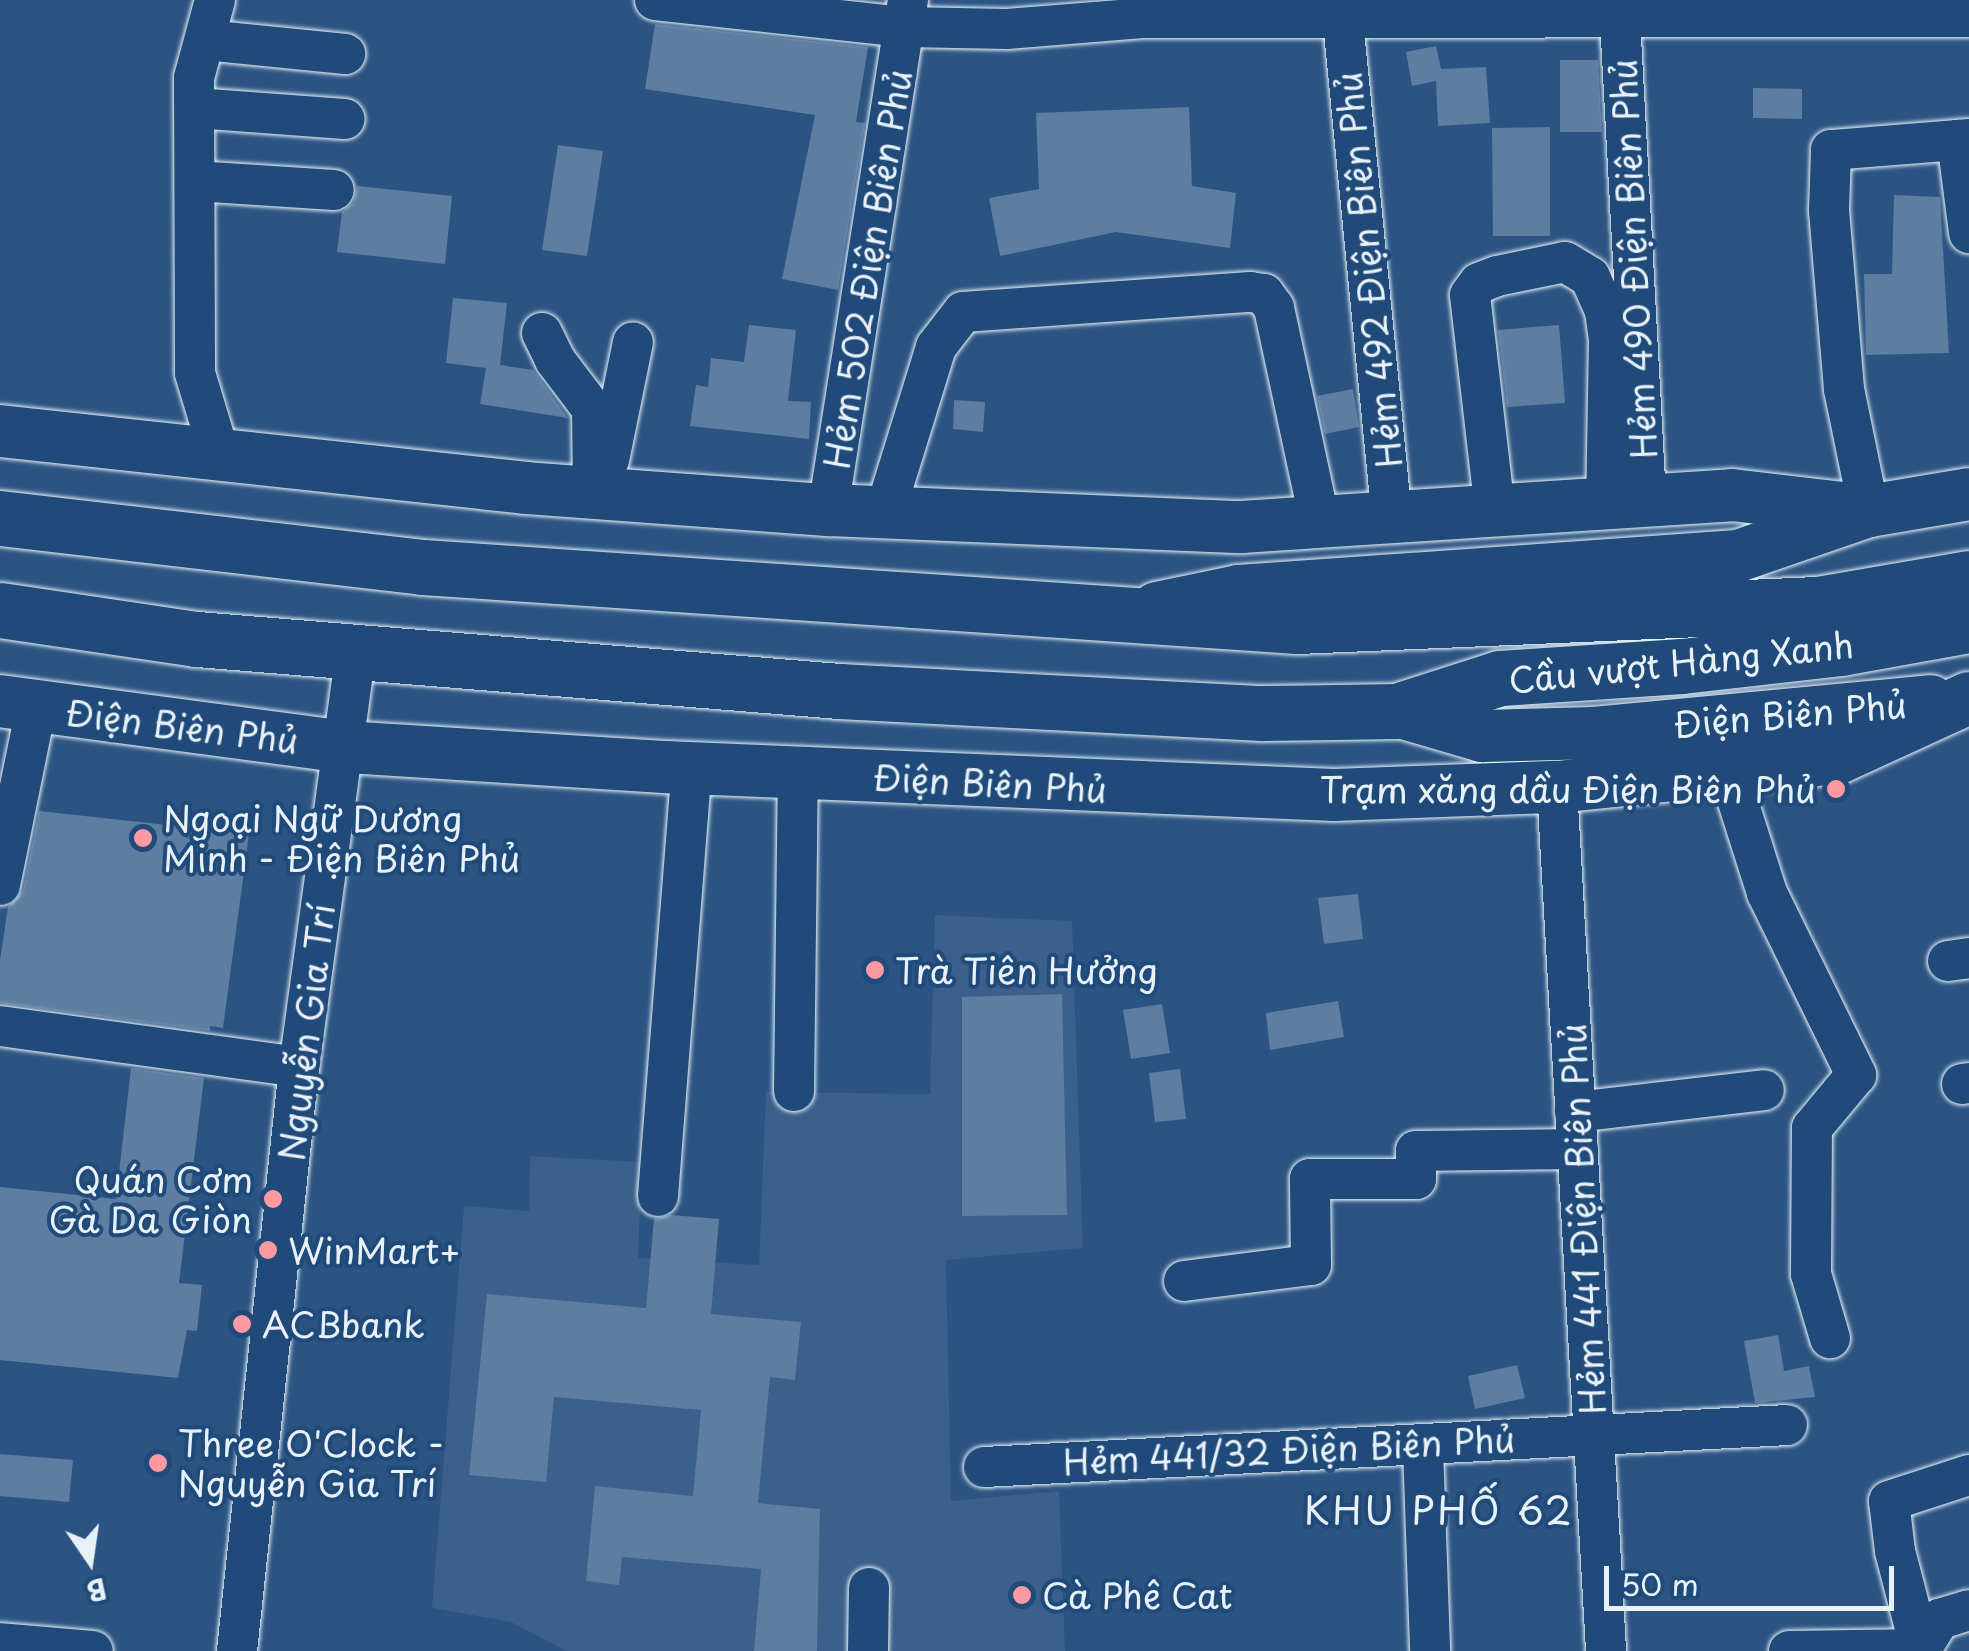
<!DOCTYPE html>
<html>
<head>
<meta charset="utf-8">
<style>
	body { margin:0 }
	#map { position:relative; width:1969px; height:1651px; overflow:hidden; background:#2b5482; font-family:"Playpen Sans",sans-serif }
	div>[style] { position:absolute }
	.built>* { inset:0; background:#3a608b }
	.building>* { inset:0; background:#5d7da1 }
	.roads { filter:drop-shadow(0 0 2px #e8f1f8) drop-shadow(0 0 2px #e8f1f8) }
	.minor>* { height:40px; margin:-20px; padding:0 20px; transform-origin:20px; border-radius:20px; background:#1f4a7a }
	.major>* { height:52px; margin:-26px; padding:0 26px; transform-origin:26px; border-radius:26px; background:#1f4a7a }
	.highway>* { height:55px; margin:-27.5px; padding:0 27.5px; transform-origin:27.5px; border-radius:27.5px; background:#1f4a7a }
	.dots>* { width:28px; height:28px; translate:-50% -50%; box-sizing:border-box; border:5px solid #1f4a7a; border-radius:50% }
	span { translate:-50% -50%; white-space:nowrap; text-align:center; line-height:1.15; -webkit-text-stroke:8px #1f4a7a; paint-order:stroke }
	.street-label { font-size:35px; color:#e8f1f8 }
	.poi-label { font-size:35px; color:#e8f1f8 }
	.right { translate:-100% -50%; text-align:right }
	.left { translate:0 -50%; text-align:left }
	.neighbourhood-label { font-size:38px; color:#e8f1f8; letter-spacing:2.5px }
	.north { position:absolute; left:40px; top:1511px; width:100px; height:100px; -webkit-text-stroke:8px #1f4a7a; paint-order:stroke; rotate:167deg; font-size:28px; font-weight:700; line-height:40px; text-align:center; color:#e8f1f8 }
	.north::after { content:''; display:block; margin:auto; width:35px; height:45px; background:#e8f1f8; clip-path:polygon(50% 0,100% 100%,50% 72%,0 100%) }
	.scale { position:absolute; left:1604px; top:1566px; width:290px; height:45px; box-sizing:border-box; border:5px solid #e8f1f8; border-top:0; padding-left:12px; font-size:30px; line-height:35px; white-space:nowrap; color:#e8f1f8; -webkit-text-stroke:8px #1f4a7a; paint-order:stroke }
</style>
</head>
<body>
<div id="map">
	<div class="built">
		<div style="clip-path:polygon(935px 915px,1072px 921px,1083px 1248px,946px 1260px,951px 1501px,1059px 1491px,1065px 1651px,567px 1651px,511px 1622px,432px 1608px,464px 1206px,529px 1211px,530px 1156px,642px 1162px,638px 1258px,759px 1265px,766px 1092px,930px 1094px)"></div>
	</div>
	<div class="building">
		<div style="clip-path:polygon(655px 24px,868px 47px,856px 122px,865px 123px,838px 290px,782px 279px,815px 115px,645px 89px)"></div>
		<div style="clip-path:polygon(1436px 46px,1441px 69px,1486px 67px,1490px 123px,1438px 126px,1436px 81px,1412px 86px,1406px 52px)"></div>
		<div style="clip-path:polygon(1560px 60px,1598px 60px,1602px 132px,1560px 132px)"></div>
		<div style="clip-path:polygon(1753px 88px,1802px 89px,1802px 119px,1753px 118px)"></div>
		<div style="clip-path:polygon(1189px 107px,1192px 186px,1236px 193px,1230px 248px,1116px 232px,1000px 256px,989px 198px,1039px 189px,1036px 113px)"></div>
		<div style="clip-path:polygon(1550px 127px,1550px 236px,1493px 236px,1492px 128px)"></div>
		<div style="clip-path:polygon(558px 145px,603px 151px,587px 256px,542px 250px)"></div>
		<div style="clip-path:polygon(357px 186px,452px 196px,445px 264px,337px 252px,342px 212px,354px 202px)"></div>
		<div style="clip-path:polygon(1894px 195px,1940px 197px,1949px 353px,1866px 355px,1864px 274px,1892px 274px)"></div>
		<div style="clip-path:polygon(453px 298px,507px 303px,500px 365px,533px 370px,568px 418px,480px 404px,486px 368px,446px 363px)"></div>
		<div style="clip-path:polygon(749px 325px,796px 330px,788px 401px,811px 402px,809px 439px,690px 426px,696px 385px,708px 387px,711px 358px,744px 362px)"></div>
		<div style="clip-path:polygon(1559px 325px,1565px 403px,1507px 407px,1498px 330px)"></div>
		<div style="clip-path:polygon(1353px 389px,1359px 427px,1325px 434px,1317px 396px)"></div>
		<div style="clip-path:polygon(954px 400px,985px 402px,983px 432px,953px 429px)"></div>
		<div style="clip-path:polygon(39px 811px,249px 834px,223px 1028px,210px 1026px,210px 1031px,0 1003px,0 960px,8px 907px,23px 890px)"></div>
		<div style="clip-path:polygon(1358px 894px,1363px 939px,1324px 944px,1318px 898px)"></div>
		<div style="clip-path:polygon(1062px 994px,1067px 1215px,962px 1216px,962px 997px)"></div>
		<div style="clip-path:polygon(1338px 1001px,1344px 1037px,1270px 1050px,1266px 1013px)"></div>
		<div style="clip-path:polygon(1162px 1004px,1170px 1053px,1131px 1059px,1123px 1010px)"></div>
		<div style="clip-path:polygon(131px 1068px,204px 1078px,179px 1283px,202px 1285px,197px 1331px,187px 1330px,178px 1378px,0 1360px,0 1187px,116px 1199px)"></div>
		<div style="clip-path:polygon(1180px 1069px,1186px 1119px,1155px 1122px,1149px 1073px)"></div>
		<div style="clip-path:polygon(671px 1215px,719px 1219px,711px 1314px,801px 1322px,795px 1380px,770px 1377px,758px 1503px,820px 1509px,817px 1651px,754px 1651px,761px 1569px,622px 1557px,619px 1585px,586px 1581px,595px 1486px,693px 1496px,701px 1410px,554px 1397px,546px 1482px,469px 1475px,487px 1294px,646px 1308px,654px 1219px)"></div>
		<div style="clip-path:polygon(1778px 1335px,1784px 1371px,1809px 1366px,1815px 1397px,1755px 1403px,1744px 1341px)"></div>
		<div style="clip-path:polygon(1517px 1365px,1525px 1398px,1475px 1409px,1468px 1376px)"></div>
		<div style="clip-path:polygon(0 1454px,73px 1460px,69px 1502px,0 1496px)"></div>
	</div>
	<div class="roads">
		<div class="minor">
			<div style="left:215px;top:0;width:81px;rotate:105.1deg"></div>
			<div style="left:194px;top:78px;width:295px;rotate:89.8deg"></div>
			<div style="left:195px;top:373px;width:84px;rotate:73.3deg"></div>
			<div style="left:655px;top:0;width:251px;rotate:6.2deg"></div>
			<div style="left:905px;top:27px;width:102px;rotate:1.1deg"></div>
			<div style="left:1007px;top:29px;width:136px;rotate:-4.6deg"></div>
			<div style="left:1143px;top:18px;width:826px;rotate:-0.07deg"></div>
			<div style="left:1620px;top:19px;width:482px;rotate:86.9deg"></div>
			<div style="left:1343px;top:21px;width:500px;rotate:84.38deg"></div>
			<div style="left:205px;top:40px;width:141px;rotate:5.7deg"></div>
			<div style="left:195px;top:108px;width:150px;rotate:4.2deg"></div>
			<div style="left:1969px;top:139px;width:12px;rotate:175deg"></div>
			<div style="left:1957px;top:140px;width:94px;rotate:82.6deg"></div>
			<div style="left:195px;top:181px;width:139px;rotate:3.7deg"></div>
			<div style="left:542px;top:333px;width:30px;rotate:64deg"></div>
			<div style="left:555px;top:360px;width:61px;rotate:52.9deg"></div>
			<div style="left:592px;top:409px;width:84px;rotate:89.3deg"></div>
			<div style="left:609px;top:460px;width:120px;rotate:-78.5deg"></div>
			<div style="left:828px;top:510px;width:516px;rotate:-81.09deg"></div>
			<div style="left:1495px;top:511px;width:217px;rotate:-96.6deg"></div>
			<div style="left:1470px;top:295px;width:15px;rotate:-53deg"></div>
			<div style="left:1479px;top:283px;width:19px;rotate:-21deg"></div>
			<div style="left:1497px;top:276px;width:69px;rotate:-11.6deg"></div>
			<div style="left:1565px;top:262px;width:29px;rotate:31deg"></div>
			<div style="left:1590px;top:277px;width:37px;rotate:66deg"></div>
			<div style="left:1605px;top:311px;width:27px;rotate:82deg"></div>
			<div style="left:1609px;top:338px;width:164px;rotate:91deg"></div>
			<div style="left:1869px;top:511px;width:125px;rotate:-101.6deg"></div>
			<div style="left:1844px;top:389px;width:179px;rotate:-94.8deg"></div>
			<div style="left:1829px;top:211px;width:61px;rotate:-88.1deg"></div>
			<div style="left:1831px;top:150px;width:126px;rotate:-4.5deg"></div>
			<div style="left:885px;top:512px;width:173px;rotate:-72.8deg"></div>
			<div style="left:936px;top:347px;width:44px;rotate:-52.4deg"></div>
			<div style="left:963px;top:312px;width:288px;rotate:-4deg"></div>
			<div style="left:1250px;top:292px;width:14px;rotate:8deg"></div>
			<div style="left:1264px;top:294px;width:17px;rotate:54deg"></div>
			<div style="left:1274px;top:308px;width:220px;rotate:77.9deg"></div>
			<div style="left:1728px;top:770px;width:129px;rotate:72.4deg"></div>
			<div style="left:1767px;top:893px;width:203px;rotate:63.9deg"></div>
			<div style="left:1856px;top:1075px;width:69px;rotate:129.7deg"></div>
			<div style="left:1812px;top:1128px;width:146px;rotate:90.4deg"></div>
			<div style="left:1811px;top:1274px;width:67px;rotate:73.5deg"></div>
			<div style="left:1557px;top:787px;width:865px;rotate:86.75deg"></div>
			<div style="left:0;top:885px;width:181px;rotate:-78.5deg"></div>
			<div style="left:1948px;top:961px;width:21px;rotate:-8deg"></div>
			<div style="left:0;top:1026px;width:302px;rotate:7.8deg"></div>
			<div style="left:1962px;top:1084px;width:7px;rotate:-8deg"></div>
			<div style="left:794px;top:1091px;width:317px;rotate:-89.3deg"></div>
			<div style="left:1575px;top:1112px;width:190px;rotate:-6.6deg"></div>
			<div style="left:658px;top:1196px;width:429px;rotate:-85.5deg"></div>
			<div style="left:1184px;top:1281px;width:128px;rotate:-7.2deg"></div>
			<div style="left:1311px;top:1265px;width:86px;rotate:-90.7deg"></div>
			<div style="left:1310px;top:1179px;width:106px"></div>
			<div style="left:1416px;top:1179px;width:28px;rotate:-90deg"></div>
			<div style="left:1416px;top:1151px;width:162px;rotate:-0.7deg"></div>
			<div style="left:1423px;top:1447px;width:204px;rotate:88deg"></div>
			<div style="left:984px;top:1467px;width:804px;rotate:-2.99deg"></div>
			<div style="left:0;top:1643px;width:93px;rotate:4.9deg"></div>
			<div style="left:1921px;top:1649px;width:36px;rotate:-58deg"></div>
			<div style="left:1940px;top:1619px;width:30px;rotate:-17deg"></div>
			<div style="left:237px;top:1651px;width:587px;rotate:-83.94deg"></div>
			<div style="left:299px;top:1067px;width:419px;rotate:-82.2deg"></div>
			<div style="left:868px;top:1651px;width:63px;rotate:-89.1deg"></div>
			<div style="left:1789px;top:1651px;width:132px;rotate:-0.9deg"></div>
			<div style="left:1921px;top:1651px;width:103px;rotate:-104.6deg"></div>
			<div style="left:1895px;top:1551px;width:50px;rotate:-96.8deg"></div>
			<div style="left:1889px;top:1501px;width:84px;rotate:-18deg"></div>
		</div>
		<div class="major">
			<div style="left:0;top:431px;width:529px;rotate:6.18deg"></div>
			<div style="left:526px;top:488px;width:303px;rotate:4.2deg"></div>
			<div style="left:828px;top:510px;width:413px;rotate:2.4deg"></div>
			<div style="left:1241px;top:527px;width:492px;rotate:-3.7deg"></div>
			<div style="left:1732px;top:495px;width:138px;rotate:6.7deg"></div>
			<div style="left:1157px;top:608px;width:84px;rotate:-11.7deg"></div>
			<div style="left:1239px;top:591px;width:500px;rotate:-4.01deg"></div>
			<div style="left:1738px;top:556px;width:139px;rotate:-19deg"></div>
			<div style="left:1869px;top:511px;width:101px;rotate:-9.6deg"></div>
			<div style="left:0;top:701px;width:349px;rotate:7.6deg"></div>
			<div style="left:346px;top:747px;width:320px;rotate:3.6deg"></div>
			<div style="left:665px;top:767px;width:670px;rotate:2.4deg"></div>
			<div style="left:1334px;top:795px;width:223px;rotate:-2.1deg"></div>
			<div style="left:1557px;top:787px;width:282px;rotate:-5.9deg"></div>
			<div style="left:1838px;top:758px;width:144px;rotate:-24.6deg"></div>
			<div style="left:1397px;top:711px;width:89px;rotate:16.4deg"></div>
			<div style="left:1482px;top:736px;width:112px;rotate:-1.5deg"></div>
			<div style="left:1594px;top:733px;width:338px;rotate:-5.4deg"></div>
		</div>
		<div class="highway">
			<div style="left:0;top:518px;width:426px;rotate:6.6deg"></div>
			<div style="left:423px;top:567px;width:876px;rotate:3.86deg"></div>
			<div style="left:1297px;top:626px;width:521px;rotate:-2.42deg"></div>
			<div style="left:1818px;top:604px;width:153px;rotate:-9.8deg"></div>
			<div style="left:0;top:610px;width:199px;rotate:8.4deg"></div>
			<div style="left:197px;top:639px;width:644px;rotate:4.63deg"></div>
			<div style="left:839px;top:691px;width:423px;rotate:3deg"></div>
			<div style="left:1261px;top:713px;width:136px;rotate:-0.8deg"></div>
			<div style="left:1397px;top:711px;width:108px;rotate:-17.8deg"></div>
			<div style="left:1500px;top:678px;width:182px;rotate:-3.8deg"></div>
			<div style="left:1682px;top:666px;width:160px;rotate:-6.5deg"></div>
			<div style="left:1841px;top:648px;width:130px;rotate:-10.2deg"></div>
		</div>
	</div>
	<div class="dots">
		<div style="left:1836px;top:789px;background:#ff9aa2"></div>
		<div style="left:143px;top:838px;background:#ff9aa2"></div>
		<div style="left:875px;top:970px;background:#ff9aa2"></div>
		<div style="left:273px;top:1199px;background:#ff9aa2"></div>
		<div style="left:268px;top:1250px;background:#ff9aa2"></div>
		<div style="left:242px;top:1324px;background:#ff9aa2"></div>
		<div style="left:158px;top:1463px;background:#ff9aa2"></div>
		<div style="left:1022px;top:1595px;background:#ff9aa2"></div>
	</div>
	<div class="street-label">
		<span style="left:1633px;top:259px;rotate:-93deg">Hẻm 490 Điện Biên Phủ</span>
		<span style="left:867px;top:269px;rotate:-81deg">Hẻm 502 Điện Biên Phủ</span>
		<span style="left:1368px;top:270px;rotate:-96deg">Hẻm 492 Điện Biên Phủ</span>
		<span style="left:1681px;top:662px;rotate:-6deg">Cầu vượt Hàng Xanh</span>
		<span style="left:1790px;top:714px;rotate:-5deg">Điện Biên Phủ</span>
		<span style="left:182px;top:726px;rotate:7deg">Điện Biên Phủ</span>
		<span style="left:990px;top:783px;rotate:3deg">Điện Biên Phủ</span>
		<span style="left:306px;top:1032px;rotate:-83deg">Nguyễn Gia Trí</span>
		<span style="left:1582px;top:1219px;rotate:-93deg">Hẻm 441 Điện Biên Phủ</span>
		<span style="left:1289px;top:1450px;rotate:-3deg">Hẻm 441/32 Điện Biên Phủ</span>
	</div>
	<div class="poi-label">
		<span class="right" style="left:1816px;top:789px">Trạm xăng dầu Điện Biên Phủ</span>
		<span class="left" style="left:163px;top:838px">Ngoại Ngữ Dương<br>Minh - Điện Biên Phủ</span>
		<span class="left" style="left:895px;top:970px">Trà Tiên Hưởng</span>
		<span class="right" style="left:253px;top:1199px">Quán Cơm<br>Gà Da Giòn</span>
		<span class="left" style="left:288px;top:1250px">WinMart+</span>
		<span class="left" style="left:262px;top:1324px">ACBbank</span>
		<span class="left" style="left:178px;top:1463px">Three O'Clock -<br>Nguyễn Gia Trí</span>
		<span class="left" style="left:1042px;top:1595px">Cà Phê Cat</span>
	</div>
	<div class="neighbourhood-label">
		<span style="left:1439px;top:1510px">KHU PHỐ 62</span>
	</div>
	<div class="north">B</div>
	<div class="scale">50 m</div>
</div>
</body>
</html>
